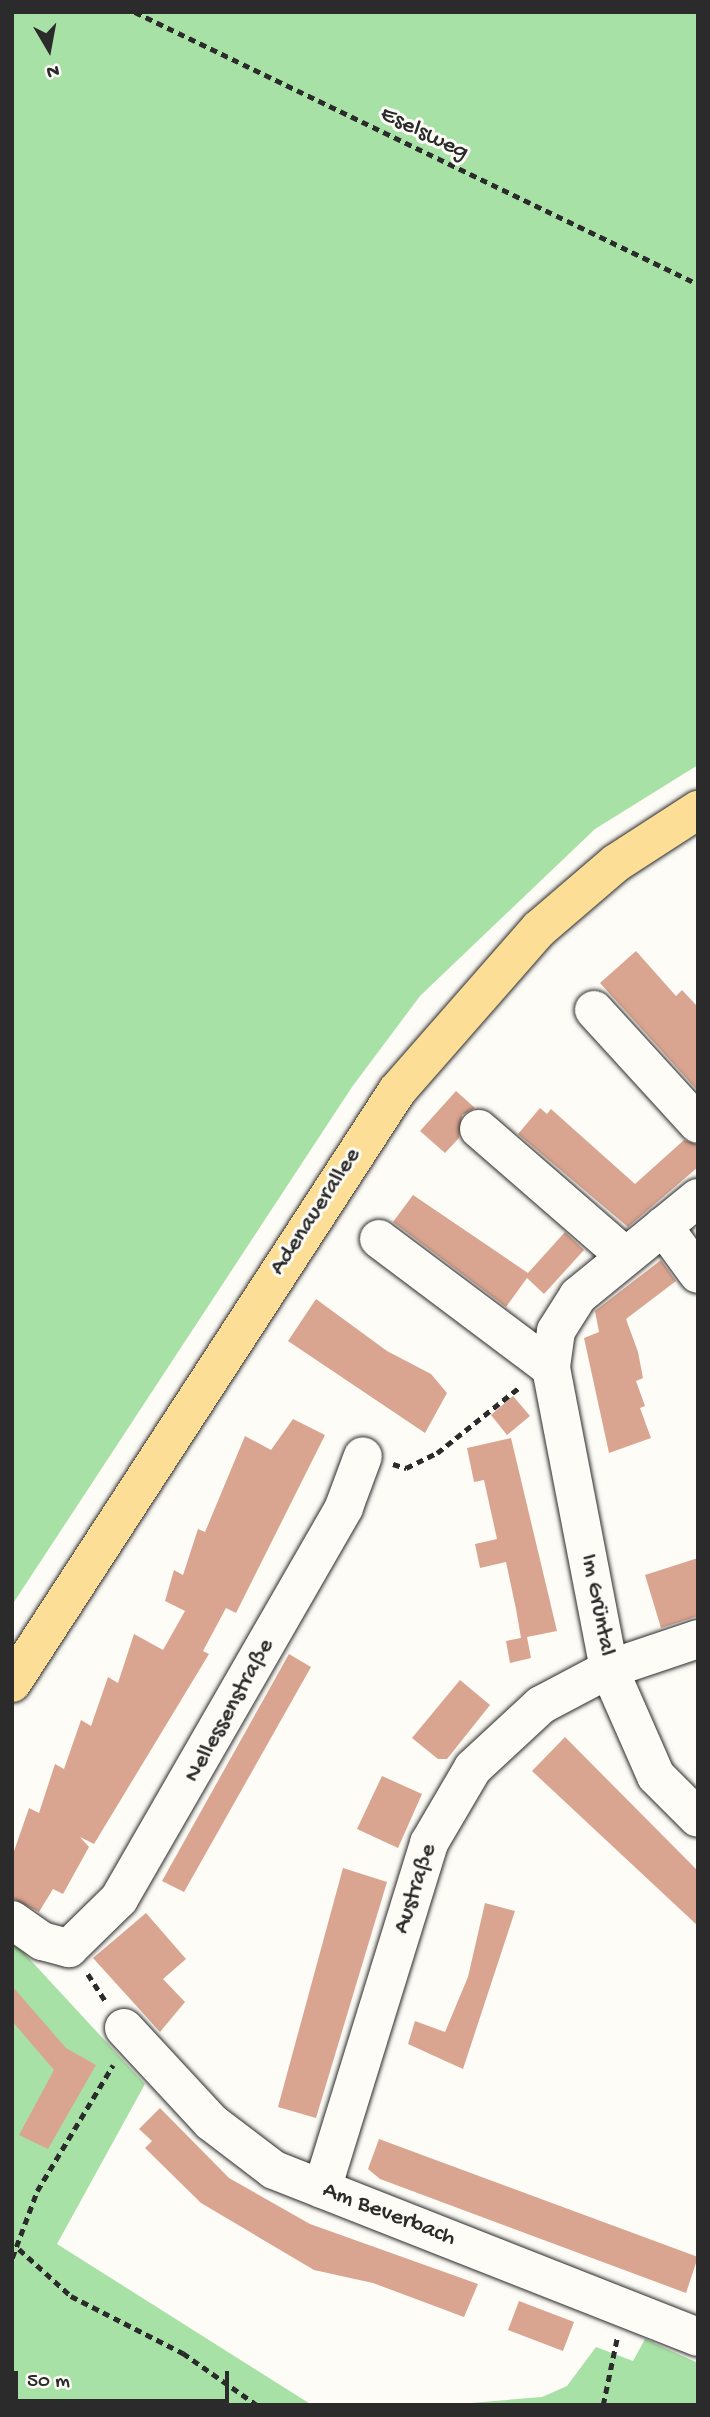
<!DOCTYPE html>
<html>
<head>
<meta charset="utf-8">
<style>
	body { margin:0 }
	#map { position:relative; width:710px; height:2417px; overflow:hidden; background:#fdfcf7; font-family:"Gochi Hand",sans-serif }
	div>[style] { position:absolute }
	.green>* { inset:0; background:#a8e1a6 }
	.building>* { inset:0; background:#daa590 }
	.path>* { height:4.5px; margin-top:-2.25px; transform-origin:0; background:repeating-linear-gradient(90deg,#2b2b2b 0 7px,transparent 0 12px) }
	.roads { filter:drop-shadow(0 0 2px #2b2b2b) drop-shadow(0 0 2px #2b2b2b) }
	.minor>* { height:38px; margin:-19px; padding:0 19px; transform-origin:19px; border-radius:19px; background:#fdfcf7 }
	.major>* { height:38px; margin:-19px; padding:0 19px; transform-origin:19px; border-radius:19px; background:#fdde96 }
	span { translate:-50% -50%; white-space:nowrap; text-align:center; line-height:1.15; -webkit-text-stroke:6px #fdfcf7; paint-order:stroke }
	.street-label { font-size:24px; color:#2b2b2b }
	.frame { position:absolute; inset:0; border:14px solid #2b2b2b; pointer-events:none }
	.north { position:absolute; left:14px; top:14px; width:70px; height:70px; -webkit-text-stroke:5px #fdfcf7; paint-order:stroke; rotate:170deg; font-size:19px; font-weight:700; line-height:28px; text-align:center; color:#2b2b2b }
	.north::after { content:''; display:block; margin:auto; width:24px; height:32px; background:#2b2b2b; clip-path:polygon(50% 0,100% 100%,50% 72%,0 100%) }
	.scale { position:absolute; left:14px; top:2371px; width:215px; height:32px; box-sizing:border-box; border:4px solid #2b2b2b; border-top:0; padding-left:9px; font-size:21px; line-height:24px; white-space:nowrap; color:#2b2b2b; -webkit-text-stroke:5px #fdfcf7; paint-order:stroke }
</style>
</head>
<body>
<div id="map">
	<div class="green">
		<div style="clip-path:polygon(12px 12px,698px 12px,698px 765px,595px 829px,420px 996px,352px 1087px,12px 1605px)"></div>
		<div style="clip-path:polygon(12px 1940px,145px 2084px,57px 2244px,312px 2405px,12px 2405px)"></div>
		<div style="clip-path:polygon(645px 2339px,698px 2363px,698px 2405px,446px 2405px,542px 2397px,567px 2386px,596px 2347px,633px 2361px)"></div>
	</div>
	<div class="building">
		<div style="clip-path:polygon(636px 951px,676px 996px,682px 990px,698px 1007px,698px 1091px,600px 983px)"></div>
		<div style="clip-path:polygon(456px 1091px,475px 1108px,462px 1115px,459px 1138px,445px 1153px,420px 1131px)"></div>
		<div style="clip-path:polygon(540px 1108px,547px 1114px,551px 1109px,635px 1184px,684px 1140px,698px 1145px,698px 1167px,628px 1227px,518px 1134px)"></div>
		<div style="clip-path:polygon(413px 1195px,528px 1273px,565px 1232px,584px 1250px,544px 1294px,527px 1278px,506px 1307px,393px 1222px)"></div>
		<div style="clip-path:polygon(661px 1260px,676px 1281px,626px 1319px,638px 1352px,643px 1378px,636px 1381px,645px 1406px,640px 1408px,651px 1438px,609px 1453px,584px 1338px,599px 1332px,595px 1311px)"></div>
		<div style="clip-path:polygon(316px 1299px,387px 1351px,431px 1374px,447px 1393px,425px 1433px,288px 1341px)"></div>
		<div style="clip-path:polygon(513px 1396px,530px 1416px,507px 1435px,491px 1415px)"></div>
		<div style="clip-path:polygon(293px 1419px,325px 1435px,236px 1613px,226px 1608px,203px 1651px,209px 1654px,94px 1844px,80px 1837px,89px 1847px,63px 1894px,53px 1889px,39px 1912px,12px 1898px,12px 1857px,29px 1808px,39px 1813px,55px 1764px,64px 1769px,81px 1720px,91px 1726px,108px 1677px,118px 1683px,134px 1634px,163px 1650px,185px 1611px,165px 1601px,174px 1570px,183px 1575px,198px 1529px,205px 1532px,245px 1436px,271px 1450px)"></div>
		<div style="clip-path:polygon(511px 1438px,557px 1631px,527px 1637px,531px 1658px,510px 1663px,506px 1641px,521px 1638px,516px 1609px,506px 1562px,480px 1568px,475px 1544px,497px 1539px,484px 1480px,474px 1482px,467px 1448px)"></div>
		<div style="clip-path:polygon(698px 1558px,698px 1616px,661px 1628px,645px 1575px)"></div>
		<div style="clip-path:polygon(289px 1654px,311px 1667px,184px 1892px,162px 1881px)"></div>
		<div style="clip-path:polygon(460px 1680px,490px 1705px,447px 1759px,438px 1759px,412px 1738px)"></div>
		<div style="clip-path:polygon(565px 1737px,698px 1871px,698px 1926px,532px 1771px)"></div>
		<div style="clip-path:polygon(382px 1776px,422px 1794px,398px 1848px,357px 1829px)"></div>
		<div style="clip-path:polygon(343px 1868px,387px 1882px,316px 2118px,278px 2107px)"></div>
		<div style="clip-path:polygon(485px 1903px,515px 1911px,463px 2069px,408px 2044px,415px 2021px,445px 2032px,468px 1977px)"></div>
		<div style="clip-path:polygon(146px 1913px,186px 1959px,163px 1979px,185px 2002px,160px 2032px,93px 1958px)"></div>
		<div style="clip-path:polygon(12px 1986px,66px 2048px,96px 2065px,48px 2149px,19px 2135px,54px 2070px,12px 2021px)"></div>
		<div style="clip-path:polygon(160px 2108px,229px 2178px,310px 2224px,478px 2284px,464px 2317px,373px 2283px,314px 2270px,201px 2203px,145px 2148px,152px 2141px,139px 2129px)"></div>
		<div style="clip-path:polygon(379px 2139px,698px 2257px,686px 2293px,380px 2179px,368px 2169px)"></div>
		<div style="clip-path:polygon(519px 2301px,574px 2322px,563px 2351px,508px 2330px)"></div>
	</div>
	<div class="path">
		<div style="left:135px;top:12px;width:625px;rotate:25.79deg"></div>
		<div style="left:393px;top:1464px;width:14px;rotate:17deg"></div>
		<div style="left:406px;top:1468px;width:34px;rotate:-26deg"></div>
		<div style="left:437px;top:1453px;width:107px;rotate:-38.6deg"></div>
		<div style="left:88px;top:1974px;width:33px;rotate:57deg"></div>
		<div style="left:19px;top:2249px;width:70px;rotate:42.1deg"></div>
		<div style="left:71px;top:2296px;width:126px;rotate:27deg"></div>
		<div style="left:183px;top:2353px;width:90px;rotate:35.1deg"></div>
		<div style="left:12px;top:2258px;width:72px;rotate:-69.5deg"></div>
		<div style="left:37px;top:2191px;width:147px;rotate:-58.9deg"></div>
		<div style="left:603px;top:2405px;width:68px;rotate:-78.2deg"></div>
	</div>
	<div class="roads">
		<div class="minor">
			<div style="left:594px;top:1010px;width:154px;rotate:47.6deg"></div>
			<div style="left:479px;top:1129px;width:194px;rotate:41deg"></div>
			<div style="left:698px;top:1198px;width:155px;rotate:140.8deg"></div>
			<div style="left:578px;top:1296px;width:41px;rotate:122.2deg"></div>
			<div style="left:556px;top:1331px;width:37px;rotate:98deg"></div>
			<div style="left:551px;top:1368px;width:307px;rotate:79.1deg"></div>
			<div style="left:609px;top:1669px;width:117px;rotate:66.3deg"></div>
			<div style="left:656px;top:1776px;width:59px;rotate:45deg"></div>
			<div style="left:663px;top:1226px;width:59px;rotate:53.9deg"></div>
			<div style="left:379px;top:1239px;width:215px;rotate:36.9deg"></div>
			<div style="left:12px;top:1920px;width:37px;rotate:35deg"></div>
			<div style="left:42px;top:1941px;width:28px;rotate:15deg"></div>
			<div style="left:69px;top:1948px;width:70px;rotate:-44.4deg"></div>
			<div style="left:119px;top:1899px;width:452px;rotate:-60.1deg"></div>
			<div style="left:344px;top:1507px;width:54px;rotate:-69.6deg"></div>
			<div style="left:124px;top:2028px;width:128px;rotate:47.2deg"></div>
			<div style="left:211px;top:2122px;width:79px;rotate:37.3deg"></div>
			<div style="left:274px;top:2170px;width:456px;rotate:21.5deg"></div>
			<div style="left:322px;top:2189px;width:362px;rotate:-72.8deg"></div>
			<div style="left:429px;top:1843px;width:87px;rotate:-59.6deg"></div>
			<div style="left:473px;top:1768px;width:93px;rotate:-42.8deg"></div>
			<div style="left:541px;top:1705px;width:77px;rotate:-27.9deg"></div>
			<div style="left:609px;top:1669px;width:94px;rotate:-18.6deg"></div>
		</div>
		<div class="major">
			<div style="left:12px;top:1683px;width:706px;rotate:-56.96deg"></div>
			<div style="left:397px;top:1091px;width:215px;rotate:-48.8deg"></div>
			<div style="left:539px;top:929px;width:101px;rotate:-40.6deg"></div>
			<div style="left:616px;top:863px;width:98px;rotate:-32.9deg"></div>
		</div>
	</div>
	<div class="street-label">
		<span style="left:424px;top:134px;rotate:26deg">Eselsweg</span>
		<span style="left:316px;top:1212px;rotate:-57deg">Adenauerallee</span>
		<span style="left:597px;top:1605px;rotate:79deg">Im Grüntal</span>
		<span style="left:230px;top:1711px;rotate:-61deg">Nellessenstraße</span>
		<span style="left:416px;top:1889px;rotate:-72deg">Austraße</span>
		<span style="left:389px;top:2215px;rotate:21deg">Am Beverbach</span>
	</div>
	<div class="frame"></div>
	<div class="north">N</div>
	<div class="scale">50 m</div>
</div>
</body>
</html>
